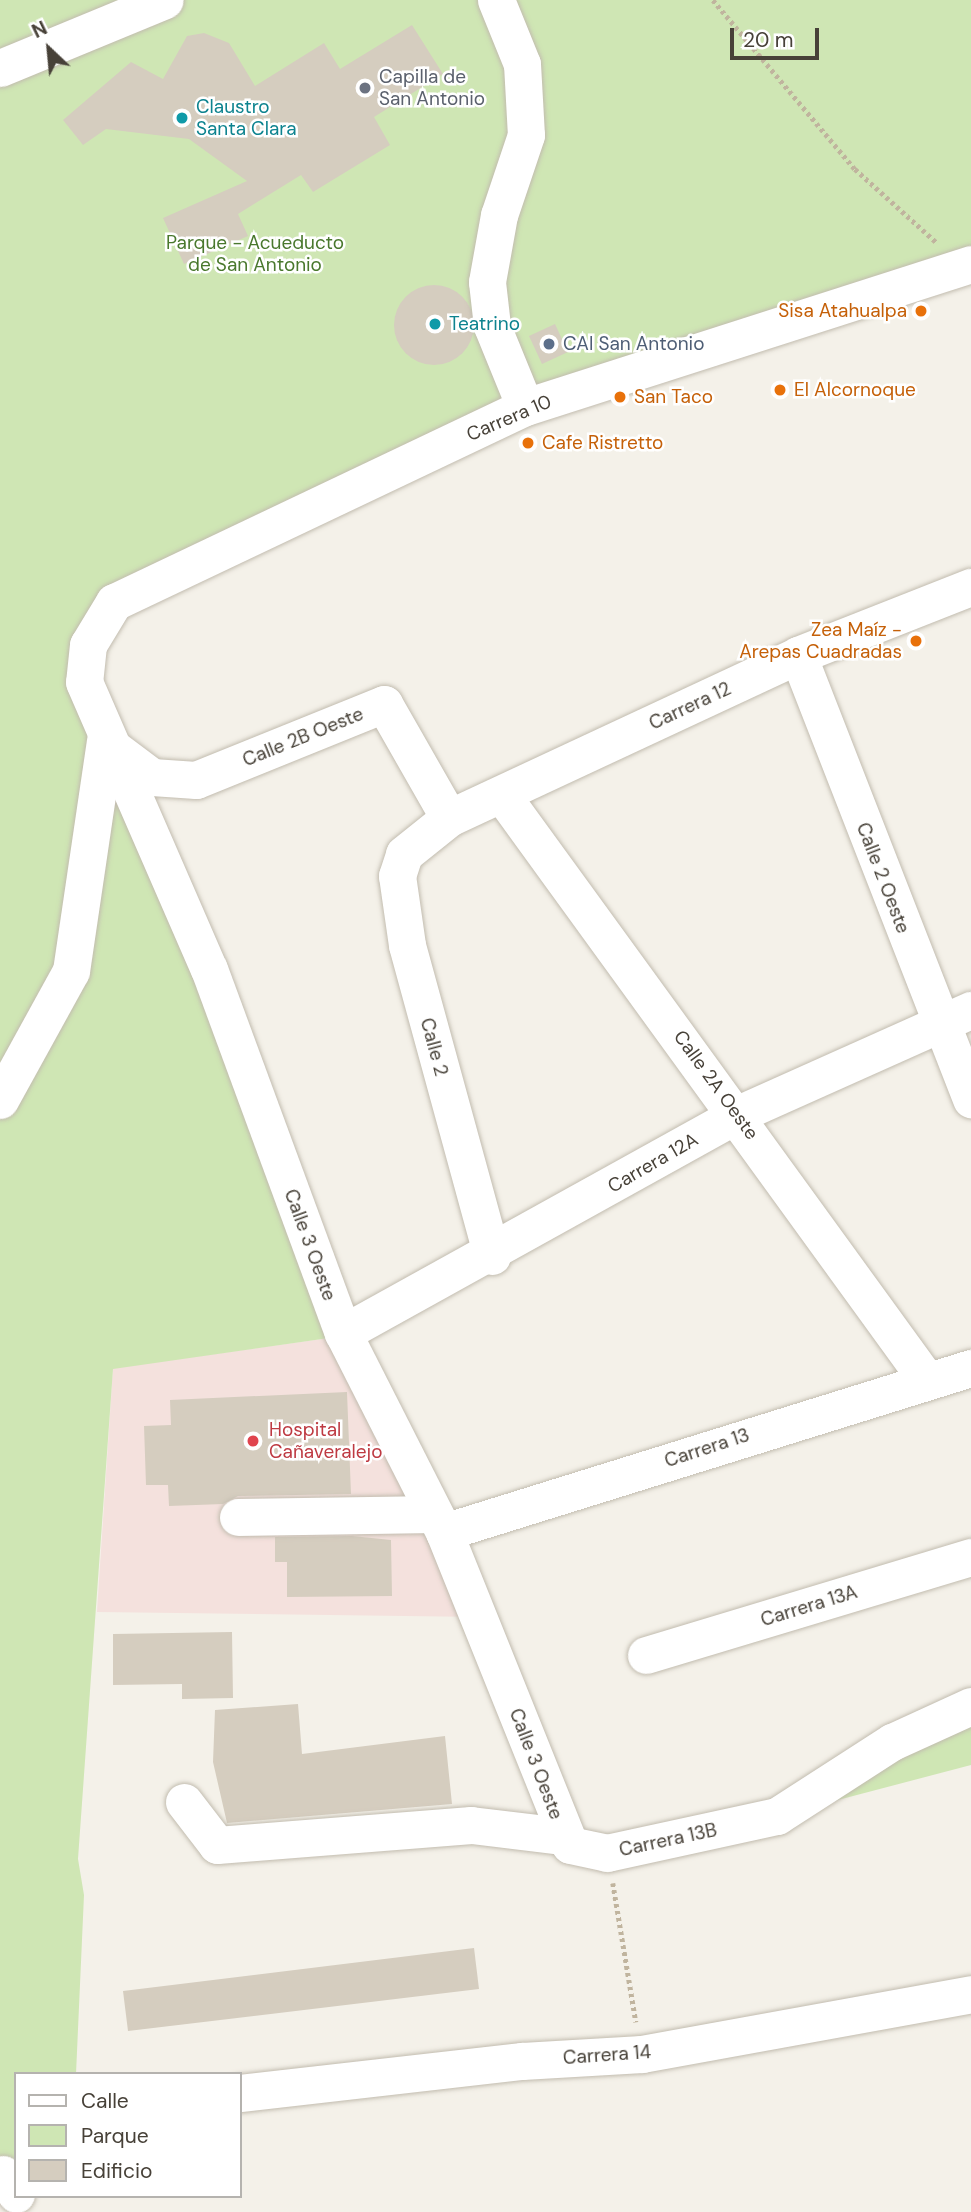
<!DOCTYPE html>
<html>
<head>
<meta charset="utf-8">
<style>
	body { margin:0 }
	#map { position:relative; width:971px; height:2212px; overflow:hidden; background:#f4f1e9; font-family:"DM Sans",sans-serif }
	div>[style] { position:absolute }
	.medical>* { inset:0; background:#f4e1dd }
	.green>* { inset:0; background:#cfe6b4 }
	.building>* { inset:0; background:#d5cdbf }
	.round { border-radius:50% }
	.path>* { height:4.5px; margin-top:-2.25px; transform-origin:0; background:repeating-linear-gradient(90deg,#c0b49e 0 3.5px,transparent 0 7px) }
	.roads { filter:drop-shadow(0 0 2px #c2bcaf) drop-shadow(0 0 2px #c2bcaf) }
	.minor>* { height:37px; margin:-18.5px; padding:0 18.5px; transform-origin:18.5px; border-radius:18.5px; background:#fff }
	.dots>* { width:19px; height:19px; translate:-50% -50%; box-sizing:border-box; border:4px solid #fff; border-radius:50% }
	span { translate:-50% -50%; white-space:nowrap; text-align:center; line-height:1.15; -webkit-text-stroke:5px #fff; paint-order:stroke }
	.worship-label { font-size:19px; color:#5b616d }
	.left { translate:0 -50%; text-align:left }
	.culture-label { font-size:19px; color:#0d838f }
	.park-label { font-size:19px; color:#49782d }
	.food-label { font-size:19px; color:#c56008 }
	.right { translate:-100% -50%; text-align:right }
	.service-label { font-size:19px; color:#4e5e75 }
	.street-label { font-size:19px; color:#474138 }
	.health-label { font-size:19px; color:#be3a42 }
	.legend { position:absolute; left:14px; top:2072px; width:228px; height:126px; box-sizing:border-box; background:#fff; border:2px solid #b5b3af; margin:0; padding:9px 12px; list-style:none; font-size:21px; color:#474138 }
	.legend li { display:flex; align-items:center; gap:14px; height:35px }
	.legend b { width:35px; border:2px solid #b5b3af }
	.north { position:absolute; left:14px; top:14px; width:70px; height:70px; -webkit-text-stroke:5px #fff; paint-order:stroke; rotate:334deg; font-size:19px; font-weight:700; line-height:28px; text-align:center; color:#474138 }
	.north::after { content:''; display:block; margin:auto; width:24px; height:32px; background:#474138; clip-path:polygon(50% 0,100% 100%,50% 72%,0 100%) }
	.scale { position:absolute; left:730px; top:28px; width:89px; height:32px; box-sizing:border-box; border:4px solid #474138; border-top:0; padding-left:9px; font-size:21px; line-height:24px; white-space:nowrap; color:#474138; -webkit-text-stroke:5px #fff; paint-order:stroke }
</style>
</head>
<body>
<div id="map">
	<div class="medical">
		<div style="clip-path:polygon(329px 1338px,480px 1617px,97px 1612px,113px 1368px)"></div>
	</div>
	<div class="green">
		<div style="clip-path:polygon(0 0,971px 0,971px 264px,558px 397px,114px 602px,88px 645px,329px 1338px,113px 1369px,78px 1859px,84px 1895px,76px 2074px,16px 2074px,16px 2166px,0 2175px)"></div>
		<div style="clip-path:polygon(971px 1706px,971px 1765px,777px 1816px)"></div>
	</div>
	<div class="building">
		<div style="clip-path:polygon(412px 25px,443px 74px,374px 117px,390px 145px,313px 192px,301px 175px,238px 214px,248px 236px,184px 264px,163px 218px,247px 181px,189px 139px,106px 129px,83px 145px,63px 120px,131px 62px,163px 79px,187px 36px,204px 33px,229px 43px,255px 86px,324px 43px,340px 69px)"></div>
		<div class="round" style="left:394px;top:285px;width:80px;height:80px"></div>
		<div style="clip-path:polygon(555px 324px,568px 352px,542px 364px,529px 336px)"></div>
		<div style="clip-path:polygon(347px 1392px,351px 1494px,238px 1496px,223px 1504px,169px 1506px,168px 1485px,146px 1485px,144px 1426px,171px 1425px,170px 1400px)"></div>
		<div style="clip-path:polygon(352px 1536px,391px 1540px,392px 1596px,287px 1597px,287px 1562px,275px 1562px,275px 1537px)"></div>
		<div style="clip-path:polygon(232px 1632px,233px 1698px,182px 1699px,182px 1684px,113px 1685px,113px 1634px)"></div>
		<div style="clip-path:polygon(298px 1704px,302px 1754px,445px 1736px,452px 1804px,227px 1823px,213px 1762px,215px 1710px)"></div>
		<div style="clip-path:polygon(474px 1948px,479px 1989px,128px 2031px,123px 1991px)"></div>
	</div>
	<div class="path">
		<div style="left:713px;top:0;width:221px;rotate:50deg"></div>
		<div style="left:855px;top:169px;width:109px;rotate:42deg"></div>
		<div style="left:613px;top:1883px;width:141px;rotate:80.6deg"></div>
	</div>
	<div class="roads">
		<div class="minor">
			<div style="left:496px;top:0;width:69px;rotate:67.9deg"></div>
			<div style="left:522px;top:64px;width:71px;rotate:86.8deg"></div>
			<div style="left:526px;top:135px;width:84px;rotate:108.6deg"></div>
			<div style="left:499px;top:215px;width:68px;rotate:100.2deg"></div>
			<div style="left:487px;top:282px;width:44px;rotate:83.5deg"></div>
			<div style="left:492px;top:326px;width:87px;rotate:67.8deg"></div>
			<div style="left:0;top:68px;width:178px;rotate:-22.4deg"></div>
			<div style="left:971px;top:264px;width:468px;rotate:162.2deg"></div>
			<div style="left:525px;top:407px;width:455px;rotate:154.6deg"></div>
			<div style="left:114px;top:602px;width:50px;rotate:121.2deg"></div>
			<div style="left:88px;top:645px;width:37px;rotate:96deg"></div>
			<div style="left:84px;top:682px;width:313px;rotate:66.5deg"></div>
			<div style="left:209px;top:969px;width:388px;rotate:69.8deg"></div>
			<div style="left:343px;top:1333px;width:223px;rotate:63.1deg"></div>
			<div style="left:444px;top:1532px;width:337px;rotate:68.1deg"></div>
			<div style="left:570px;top:1845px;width:38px;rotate:12deg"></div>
			<div style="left:607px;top:1853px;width:174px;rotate:-12.3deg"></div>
			<div style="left:777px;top:1816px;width:137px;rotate:-32.8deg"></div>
			<div style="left:892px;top:1742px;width:87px;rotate:-24.5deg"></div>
			<div style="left:798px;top:655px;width:477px;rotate:68.7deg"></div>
			<div style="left:108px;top:744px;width:55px;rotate:36.9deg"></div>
			<div style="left:152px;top:777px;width:44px;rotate:3.9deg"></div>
			<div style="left:196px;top:780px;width:203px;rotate:-22deg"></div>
			<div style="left:384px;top:704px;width:131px;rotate:60.3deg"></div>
			<div style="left:502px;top:795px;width:722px;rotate:54.02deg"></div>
			<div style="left:0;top:1100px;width:147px;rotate:-61.2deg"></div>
			<div style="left:71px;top:971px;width:232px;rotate:-81.6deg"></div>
			<div style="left:492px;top:1256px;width:322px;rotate:-105.3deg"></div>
			<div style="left:407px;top:945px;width:70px;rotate:-98.2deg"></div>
			<div style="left:397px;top:876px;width:23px;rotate:-72deg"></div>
			<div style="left:404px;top:854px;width:58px;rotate:-38.7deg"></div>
			<div style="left:449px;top:818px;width:385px;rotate:-25deg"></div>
			<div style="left:798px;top:655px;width:186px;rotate:-21.5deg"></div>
			<div style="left:343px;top:1333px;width:452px;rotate:-29deg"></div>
			<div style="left:738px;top:1114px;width:255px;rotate:-24.1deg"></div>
			<div style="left:238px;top:1517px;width:196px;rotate:-0.9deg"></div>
			<div style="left:444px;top:1532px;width:552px;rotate:-17.29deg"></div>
			<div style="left:646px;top:1655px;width:339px;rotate:-16.8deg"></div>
			<div style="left:184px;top:1802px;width:54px;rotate:52.5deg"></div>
			<div style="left:217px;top:1845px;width:255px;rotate:-4.5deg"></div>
			<div style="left:471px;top:1825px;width:93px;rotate:6.8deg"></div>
			<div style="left:240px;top:2093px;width:284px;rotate:-6.5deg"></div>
			<div style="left:522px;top:2061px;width:120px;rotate:-3.3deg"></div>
			<div style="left:642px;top:2054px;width:334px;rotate:-10.3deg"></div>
			<div style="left:3px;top:2174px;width:24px;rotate:57deg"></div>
		</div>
	</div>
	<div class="dots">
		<div style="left:365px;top:88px;background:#6b7280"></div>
		<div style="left:182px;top:118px;background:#0f9aa8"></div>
		<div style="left:921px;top:311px;background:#e8710a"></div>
		<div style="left:435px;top:324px;background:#0f9aa8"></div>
		<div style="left:549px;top:344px;background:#5c6f8a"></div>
		<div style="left:780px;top:390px;background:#e8710a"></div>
		<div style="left:620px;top:397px;background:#e8710a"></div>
		<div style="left:528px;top:443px;background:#e8710a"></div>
		<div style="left:916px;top:641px;background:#e8710a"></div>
		<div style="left:253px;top:1441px;background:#e0444e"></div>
	</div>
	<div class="worship-label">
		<span class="left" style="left:379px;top:88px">Capilla de<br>San Antonio</span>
	</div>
	<div class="culture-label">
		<span class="left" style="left:196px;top:118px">Claustro<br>Santa Clara</span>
		<span class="left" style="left:449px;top:324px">Teatrino</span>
	</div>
	<div class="park-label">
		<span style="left:255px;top:254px">Parque - Acueducto<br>de San Antonio</span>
	</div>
	<div class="food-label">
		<span class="right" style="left:907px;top:311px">Sisa Atahualpa</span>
		<span class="left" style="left:794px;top:390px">El Alcornoque</span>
		<span class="left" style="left:634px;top:397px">San Taco</span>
		<span class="left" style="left:542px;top:443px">Cafe Ristretto</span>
		<span class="right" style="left:902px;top:641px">Zea Maíz -<br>Arepas Cuadradas</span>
	</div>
	<div class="service-label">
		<span class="left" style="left:563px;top:344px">CAI San Antonio</span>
	</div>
	<div class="street-label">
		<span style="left:509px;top:418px;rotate:-23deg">Carrera 10</span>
		<span style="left:690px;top:706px;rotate:-25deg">Carrera 12</span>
		<span style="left:303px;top:737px;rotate:-22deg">Calle 2B Oeste</span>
		<span style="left:883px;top:878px;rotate:69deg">Calle 2 Oeste</span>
		<span style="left:434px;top:1047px;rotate:75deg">Calle 2</span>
		<span style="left:716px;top:1085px;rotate:54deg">Calle 2A Oeste</span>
		<span style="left:653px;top:1163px;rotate:-30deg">Carrera 12A</span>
		<span style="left:310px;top:1245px;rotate:70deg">Calle 3 Oeste</span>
		<span style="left:707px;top:1448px;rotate:-18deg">Carrera 13</span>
		<span style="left:809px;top:1606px;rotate:-17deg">Carrera 13A</span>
		<span style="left:536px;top:1764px;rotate:69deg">Calle 3 Oeste</span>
		<span style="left:668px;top:1840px;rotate:-12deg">Carrera 13B</span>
		<span style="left:607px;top:2055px;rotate:-4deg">Carrera 14</span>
	</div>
	<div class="health-label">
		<span class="left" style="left:269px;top:1441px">Hospital<br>Cañaveralejo</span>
	</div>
	<ul class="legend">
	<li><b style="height:9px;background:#fff"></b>Calle</li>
	<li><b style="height:19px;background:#cfe6b4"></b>Parque</li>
	<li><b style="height:19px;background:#d5cdbf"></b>Edificio</li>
	</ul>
	<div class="north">N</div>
	<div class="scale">20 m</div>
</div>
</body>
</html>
